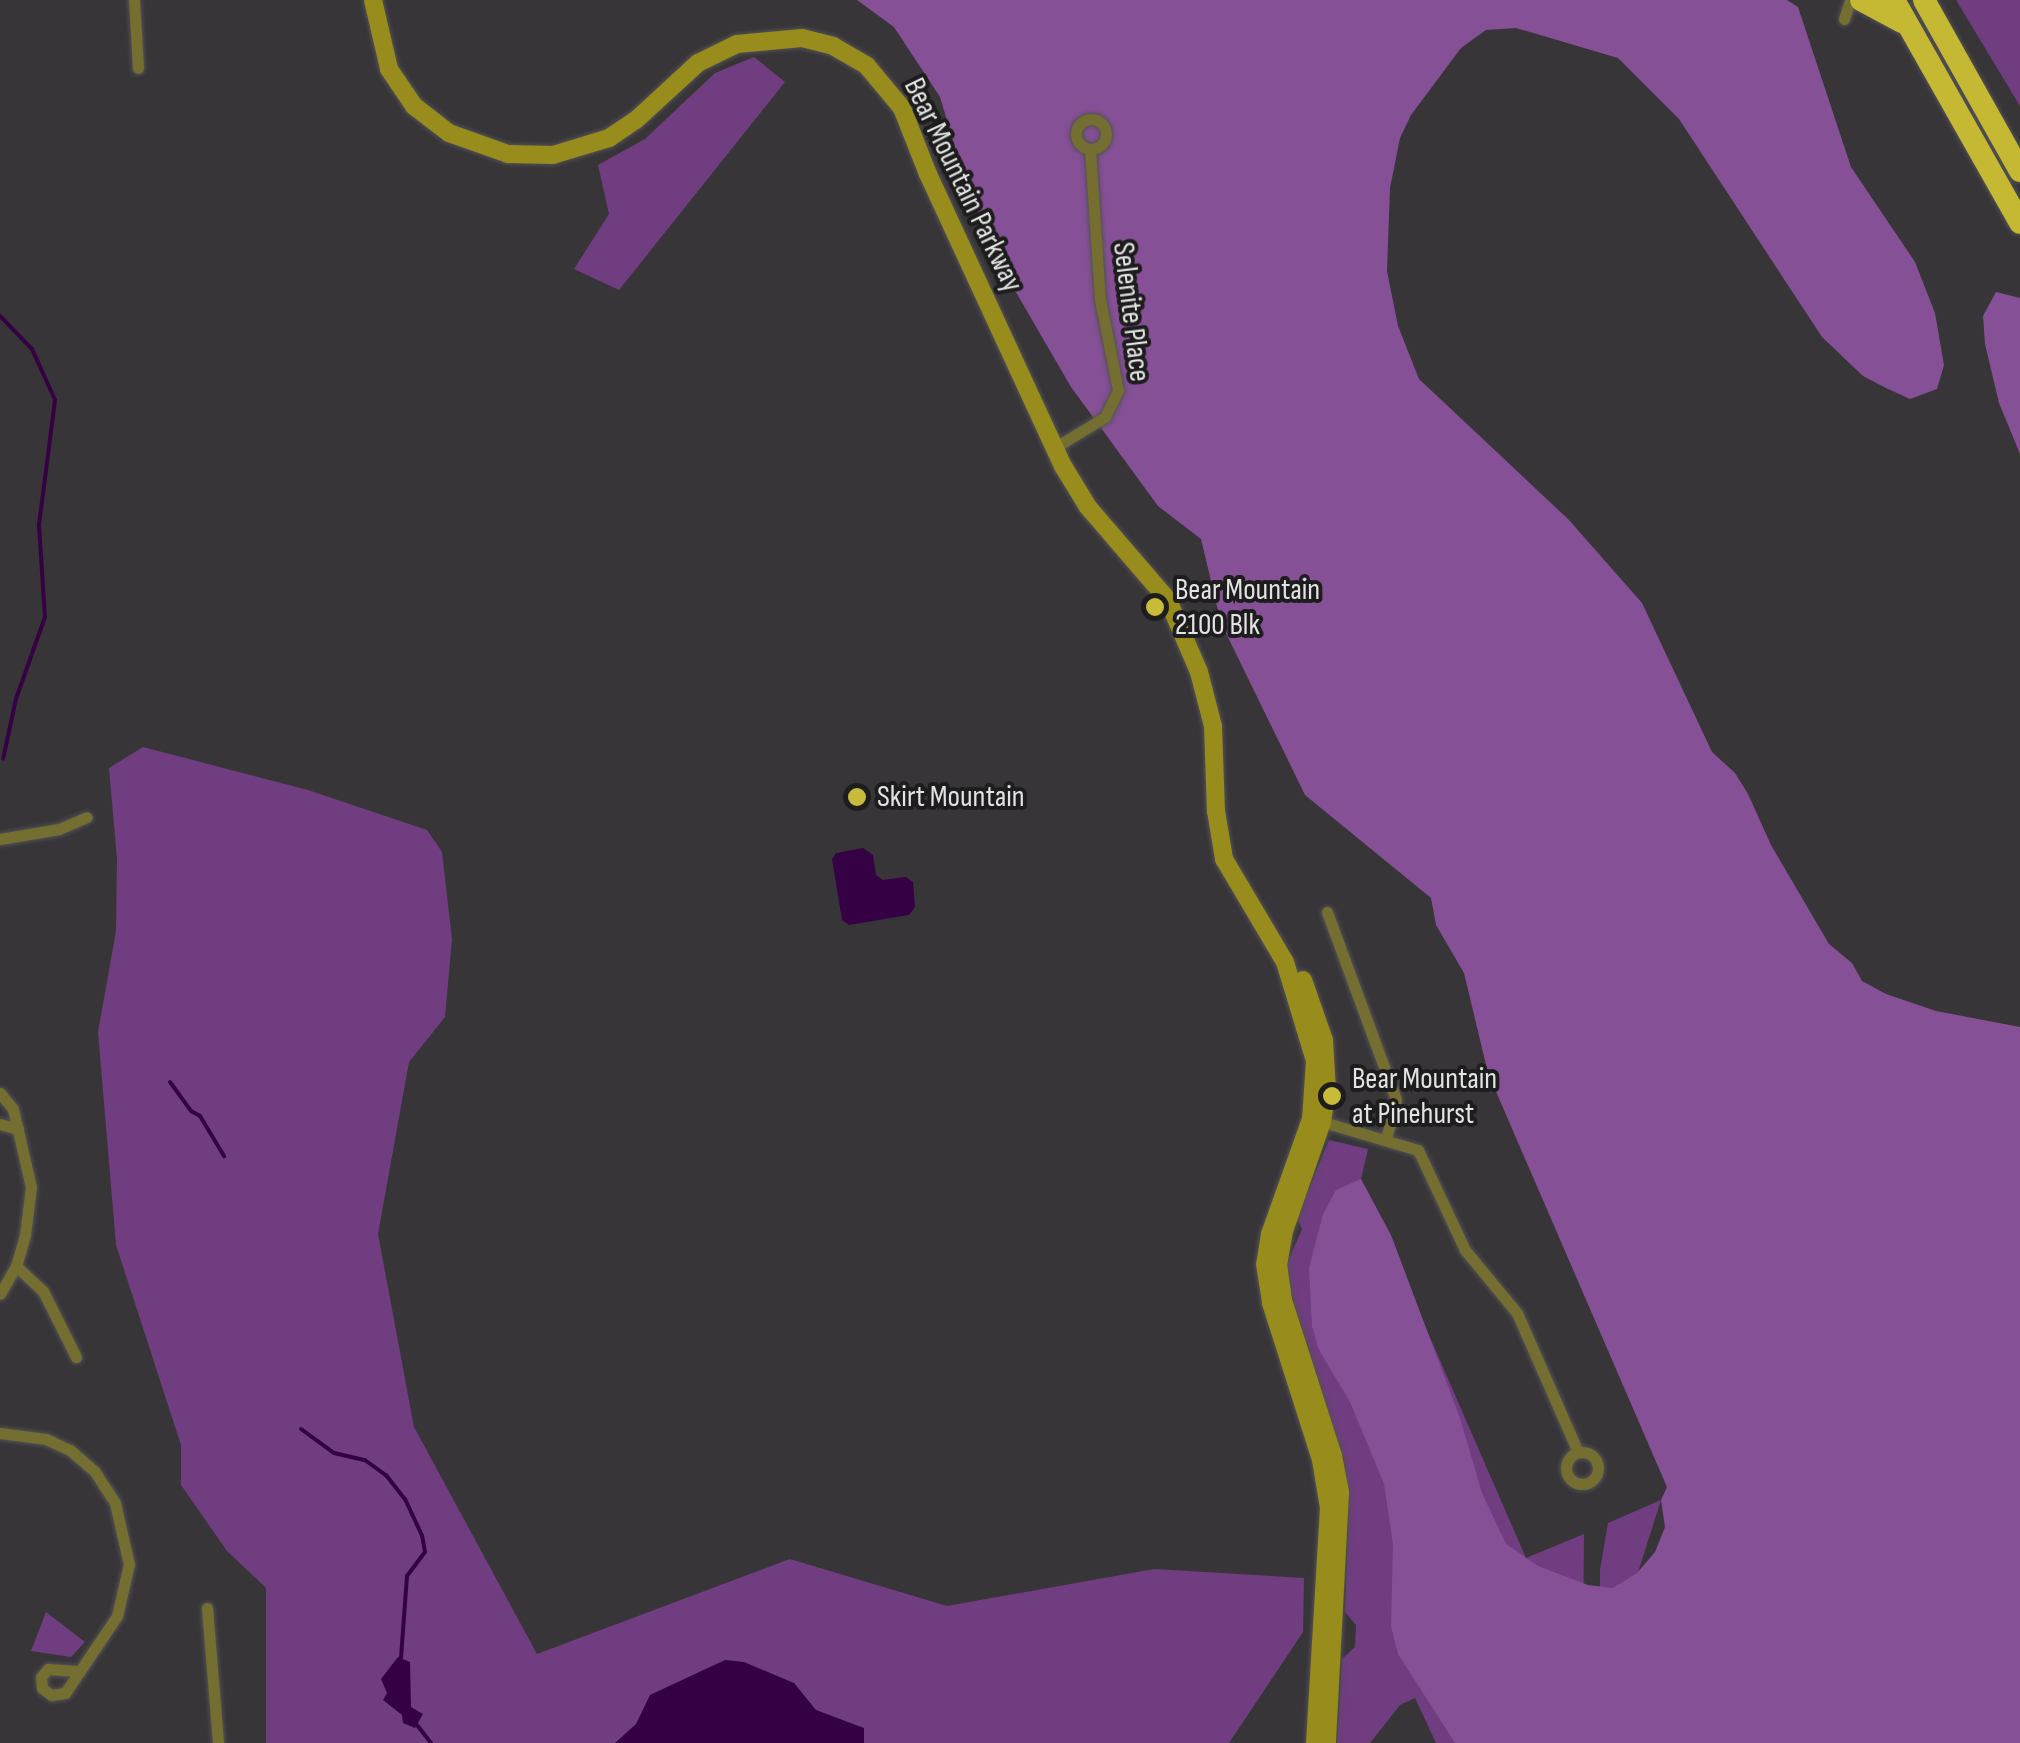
<!DOCTYPE html>
<html>
<head>
<meta charset="utf-8">
<style>
	body { margin:0 }
	#map { position:relative; width:2020px; height:1743px; overflow:hidden; background:#373538; font-family:"Sofia Sans Condensed",sans-serif }
	div>[style] { position:absolute }
	.green>* { inset:0; background:#703d80 }
	.forest>* { inset:0; background:#865097 }
	.water>* { inset:0; background:#360044 }
	.stream>* { height:4px; margin:-2px; padding:0 2px; transform-origin:2px; border-radius:2px; background:#360044 }
	.roads { filter:drop-shadow(0 0 2px #535154) drop-shadow(0 0 2px #535154) }
	.street>* { height:11px; margin:-5.5px; padding:0 5.5px; transform-origin:5.5px; border-radius:5.5px; background:#746e31 }
	.street>.ring { margin:-5.5px; padding:0; box-sizing:content-box; background:none; border:11px solid #746e31; border-radius:50% }
	.secondary>* { height:18px; margin:-9px; padding:0 9px; transform-origin:9px; border-radius:9px; background:#978c1c }
	.highway>* { height:22px; margin:-11px; padding:0 11px; transform-origin:11px; border-radius:11px; background:#c5b833 }
	.dots>* { width:28px; height:28px; translate:-50% -50%; box-sizing:border-box; border:5px solid #1e1d1e; border-radius:50% }
	span { translate:-50% -50%; white-space:nowrap; text-align:center; line-height:1.15; -webkit-text-stroke:8px #1e1d1e; paint-order:stroke }
	.street-label { font-size:30px; color:#e3e2e4 }
	.poi-label { font-size:30px; color:#e3e2e4 }
	.left { translate:0 -50%; text-align:left }
</style>
</head>
<body>
<div id="map">
	<div class="green">
		<div style="clip-path:polygon(1956px 0,2020px 0,2020px 106px)"></div>
		<div style="clip-path:polygon(754px 57px,785px 82px,619px 290px,574px 269px,609px 214px,598px 165px,645px 139px,715px 73px)"></div>
		<div style="clip-path:polygon(143px 747px,308px 790px,427px 830px,442px 852px,452px 939px,445px 1017px,409px 1062px,378px 1234px,414px 1427px,537px 1654px,790px 1559px,947px 1606px,1154px 1569px,1304px 1578px,1303px 1632px,1229px 1743px,266px 1743px,266px 1588px,227px 1551px,181px 1485px,181px 1445px,116px 1245px,98px 1032px,116px 931px,117px 859px,109px 768px)"></div>
		<div style="clip-path:polygon(1329px 1140px,1368px 1149px,1361px 1179px,1526px 1558px,1584px 1534px,1582px 1743px,1436px 1743px,1415px 1698px,1400px 1705px,1370px 1743px,1337px 1743px,1342px 1659px,1355px 1647px,1356px 1625px,1345px 1612px,1349px 1499px,1342px 1455px,1291px 1293px,1287px 1263px,1302px 1229px,1297px 1218px)"></div>
		<div style="clip-path:polygon(1661px 1500px,1627px 1607px,1600px 1601px,1600px 1570px,1608px 1523px)"></div>
		<div style="clip-path:polygon(46px 1612px,85px 1642px,71px 1657px,31px 1651px)"></div>
	</div>
	<div class="forest">
		<div style="clip-path:polygon(857px 0,1787px 0,1798px 7px,1851px 167px,1915px 262px,1935px 313px,1944px 365px,1937px 389px,1910px 399px,1886px 388px,1863px 376px,1822px 337px,1679px 119px,1618px 58px,1516px 28px,1486px 30px,1461px 48px,1411px 115px,1400px 138px,1390px 188px,1387px 271px,1398px 326px,1419px 379px,1569px 520px,1642px 603px,1712px 752px,1735px 773px,1748px 794px,1771px 845px,1829px 944px,1852px 963px,1862px 981px,1886px 994px,1936px 1011px,2020px 1027px,2020px 1743px,1455px 1743px,1398px 1654px,1391px 1626px,1393px 1544px,1384px 1484px,1350px 1402px,1319px 1350px,1312px 1326px,1309px 1268px,1323px 1214px,1336px 1190px,1361px 1179px,1391px 1235px,1460px 1418px,1482px 1493px,1506px 1544px,1538px 1566px,1588px 1585px,1613px 1588px,1637px 1573px,1655px 1552px,1665px 1527px,1661px 1500px,1667px 1487px,1488px 1073px,1464px 973px,1436px 925px,1431px 898px,1305px 795px,1221px 623px,1201px 539px,1158px 506px,1071px 387px,995px 256px,963px 174px,940px 97px,894px 27px)"></div>
		<div style="clip-path:polygon(1996px 292px,2020px 298px,2020px 454px,1999px 403px,1985px 344px,1983px 316px)"></div>
	</div>
	<div class="water">
		<div style="clip-path:polygon(863px 848px,873px 855px,876px 875px,883px 880px,906px 877px,913px 882px,915px 907px,909px 915px,849px 925px,842px 920px,832px 859px,836px 853px)"></div>
		<div style="clip-path:polygon(398px 1657px,410px 1662px,411px 1707px,423px 1714px,415px 1728px,403px 1723px,402px 1715px,383px 1700px,387px 1693px,381px 1679px)"></div>
		<div style="clip-path:polygon(725px 1660px,744px 1662px,794px 1683px,816px 1710px,864px 1728px,864px 1743px,615px 1743px,636px 1724px,650px 1695px)"></div>
	</div>
	<div class="stream">
		<div style="left:0;top:316px;width:46px;rotate:45.9deg"></div>
		<div style="left:32px;top:349px;width:56px;rotate:65.7deg"></div>
		<div style="left:55px;top:400px;width:126px;rotate:97.3deg"></div>
		<div style="left:39px;top:525px;width:92px;rotate:86.3deg"></div>
		<div style="left:45px;top:617px;width:87px;rotate:109.5deg"></div>
		<div style="left:16px;top:699px;width:61px;rotate:102.2deg"></div>
		<div style="left:170px;top:1082px;width:36px;rotate:54deg"></div>
		<div style="left:191px;top:1111px;width:10px;rotate:29deg"></div>
		<div style="left:200px;top:1116px;width:47px;rotate:59deg"></div>
		<div style="left:301px;top:1429px;width:41px;rotate:36deg"></div>
		<div style="left:334px;top:1453px;width:32px;rotate:13deg"></div>
		<div style="left:365px;top:1460px;width:26px;rotate:36deg"></div>
		<div style="left:386px;top:1475px;width:31px;rotate:52deg"></div>
		<div style="left:405px;top:1499px;width:40px;rotate:65deg"></div>
		<div style="left:422px;top:1535px;width:17px;rotate:80deg"></div>
		<div style="left:425px;top:1552px;width:30px;rotate:127deg"></div>
		<div style="left:407px;top:1576px;width:82px;rotate:94.2deg"></div>
		<div style="left:417px;top:1725px;width:23px;rotate:52deg"></div>
	</div>
	<div class="roads">
		<div class="street">
			<div style="left:134px;top:0;width:68px;rotate:86.6deg"></div>
			<div style="left:1844px;top:19px;width:20px;rotate:-72deg"></div>
			<div class="ring" style="left:1076px;top:119px;width:19px;height:19px"></div>
			<div style="left:1054px;top:448px;width:60px;rotate:-31.3deg"></div>
			<div style="left:1105px;top:417px;width:30px;rotate:-64deg"></div>
			<div style="left:1118px;top:390px;width:92px;rotate:-101.3deg"></div>
			<div style="left:1100px;top:300px;width:151px;rotate:-93.8deg"></div>
			<div style="left:0;top:839px;width:60px;rotate:-9.6deg"></div>
			<div style="left:59px;top:829px;width:30px;rotate:-23deg"></div>
			<div style="left:1327px;top:912px;width:200px;rotate:69.8deg"></div>
			<div style="left:1396px;top:1100px;width:40px;rotate:104.4deg"></div>
			<div style="left:0;top:1093px;width:21px;rotate:51deg"></div>
			<div style="left:13px;top:1109px;width:80px;rotate:77deg"></div>
			<div style="left:31px;top:1187px;width:48px;rotate:97.1deg"></div>
			<div style="left:25px;top:1235px;width:32px;rotate:106deg"></div>
			<div style="left:16px;top:1266px;width:32px;rotate:120deg"></div>
			<div style="left:1320px;top:1121px;width:102px;rotate:16.5deg"></div>
			<div style="left:1418px;top:1150px;width:110px;rotate:64.8deg"></div>
			<div style="left:1465px;top:1250px;width:82px;rotate:50.5deg"></div>
			<div style="left:1517px;top:1313px;width:152px;rotate:66.3deg"></div>
			<div style="left:0;top:1124px;width:19px;rotate:16deg"></div>
			<div style="left:16px;top:1266px;width:37px;rotate:43deg"></div>
			<div style="left:43px;top:1291px;width:74px;rotate:63.4deg"></div>
			<div style="left:0;top:1433px;width:46px;rotate:7.4deg"></div>
			<div style="left:46px;top:1439px;width:26px;rotate:25deg"></div>
			<div style="left:70px;top:1450px;width:33px;rotate:41deg"></div>
			<div style="left:95px;top:1472px;width:37px;rotate:57deg"></div>
			<div style="left:115px;top:1503px;width:63px;rotate:77.1deg"></div>
			<div style="left:129px;top:1564px;width:53px;rotate:103deg"></div>
			<div style="left:117px;top:1616px;width:93px;rotate:124deg"></div>
			<div style="left:65px;top:1693px;width:14px;rotate:172deg"></div>
			<div style="left:51px;top:1695px;width:11px;rotate:-142deg"></div>
			<div style="left:42px;top:1688px;width:11px;rotate:-95deg"></div>
			<div style="left:41px;top:1677px;width:11px;rotate:-49deg"></div>
			<div style="left:48px;top:1669px;width:28px;rotate:4deg"></div>
			<div class="ring" style="left:1566px;top:1452px;width:21px;height:21px"></div>
			<div style="left:207px;top:1608px;width:135px;rotate:85.3deg"></div>
		</div>
		<div class="secondary">
			<div style="left:373px;top:0;width:71px;rotate:76.9deg"></div>
			<div style="left:389px;top:69px;width:45px;rotate:56deg"></div>
			<div style="left:414px;top:106px;width:44px;rotate:37.6deg"></div>
			<div style="left:449px;top:133px;width:63px;rotate:19.6deg"></div>
			<div style="left:508px;top:154px;width:45px;rotate:1.3deg"></div>
			<div style="left:553px;top:155px;width:59px;rotate:-16.9deg"></div>
			<div style="left:609px;top:138px;width:32px;rotate:-34deg"></div>
			<div style="left:636px;top:120px;width:84px;rotate:-42.6deg"></div>
			<div style="left:698px;top:63px;width:43px;rotate:-26deg"></div>
			<div style="left:737px;top:44px;width:65px;rotate:-5.3deg"></div>
			<div style="left:802px;top:38px;width:32px;rotate:14deg"></div>
			<div style="left:833px;top:46px;width:39px;rotate:30deg"></div>
			<div style="left:867px;top:66px;width:55px;rotate:50.2deg"></div>
			<div style="left:902px;top:108px;width:71px;rotate:68.5deg"></div>
			<div style="left:928px;top:174px;width:322px;rotate:65.2deg"></div>
			<div style="left:1063px;top:466px;width:48px;rotate:58.6deg"></div>
			<div style="left:1088px;top:507px;width:123px;rotate:49.3deg"></div>
			<div style="left:1168px;top:600px;width:78px;rotate:66.7deg"></div>
			<div style="left:1199px;top:672px;width:56px;rotate:75.5deg"></div>
			<div style="left:1213px;top:726px;width:85px;rotate:88deg"></div>
			<div style="left:1216px;top:811px;width:49px;rotate:80.5deg"></div>
			<div style="left:1224px;top:859px;width:120px;rotate:59.4deg"></div>
			<div style="left:1285px;top:962px;width:103px;rotate:73.1deg"></div>
			<div style="left:1315px;top:1061px;width:58px;rotate:93.9deg"></div>
			<div style="left:1311px;top:1119px;width:122px;rotate:109.6deg"></div>
			<div style="left:1270px;top:1234px;width:30px;rotate:99deg"></div>
			<div style="left:1265px;top:1264px;width:39px;rotate:81deg"></div>
			<div style="left:1271px;top:1303px;width:165px;rotate:72.3deg"></div>
			<div style="left:1321px;top:1460px;width:49px;rotate:80.5deg"></div>
			<div style="left:1329px;top:1508px;width:235px;rotate:93.4deg"></div>
			<div style="left:1303px;top:980px;width:64px;rotate:70.7deg"></div>
			<div style="left:1324px;top:1040px;width:50px;rotate:86.6deg"></div>
			<div style="left:1327px;top:1090px;width:32px;rotate:99deg"></div>
			<div style="left:1322px;top:1122px;width:115px;rotate:109.2deg"></div>
			<div style="left:1284px;top:1231px;width:34px;rotate:100deg"></div>
			<div style="left:1278px;top:1264px;width:36px;rotate:82deg"></div>
			<div style="left:1283px;top:1300px;width:164px;rotate:72.2deg"></div>
			<div style="left:1333px;top:1456px;width:38px;rotate:79deg"></div>
			<div style="left:1340px;top:1493px;width:250px;rotate:93deg"></div>
		</div>
		<div class="highway">
			<div style="left:1861px;top:0;width:47px;rotate:28.2deg"></div>
			<div style="left:1894px;top:0;width:256px;rotate:60.5deg"></div>
			<div style="left:1924px;top:0;width:196px;rotate:60.7deg"></div>
		</div>
	</div>
	<div class="dots">
		<div style="left:1155px;top:607px;background:#c8bb3b"></div>
		<div style="left:857px;top:797px;background:#c8bb3b"></div>
		<div style="left:1332px;top:1096px;background:#c8bb3b"></div>
	</div>
	<div class="street-label">
		<span style="left:963px;top:185px;rotate:64deg">Bear Mountain Parkway</span>
		<span style="left:1131px;top:312px;rotate:83deg">Selenite Place</span>
	</div>
	<div class="poi-label">
		<span class="left" style="left:1175px;top:607px">Bear Mountain<br>2100 Blk</span>
		<span class="left" style="left:877px;top:797px">Skirt Mountain</span>
		<span class="left" style="left:1352px;top:1096px">Bear Mountain<br>at Pinehurst</span>
	</div>
</div>
</body>
</html>
